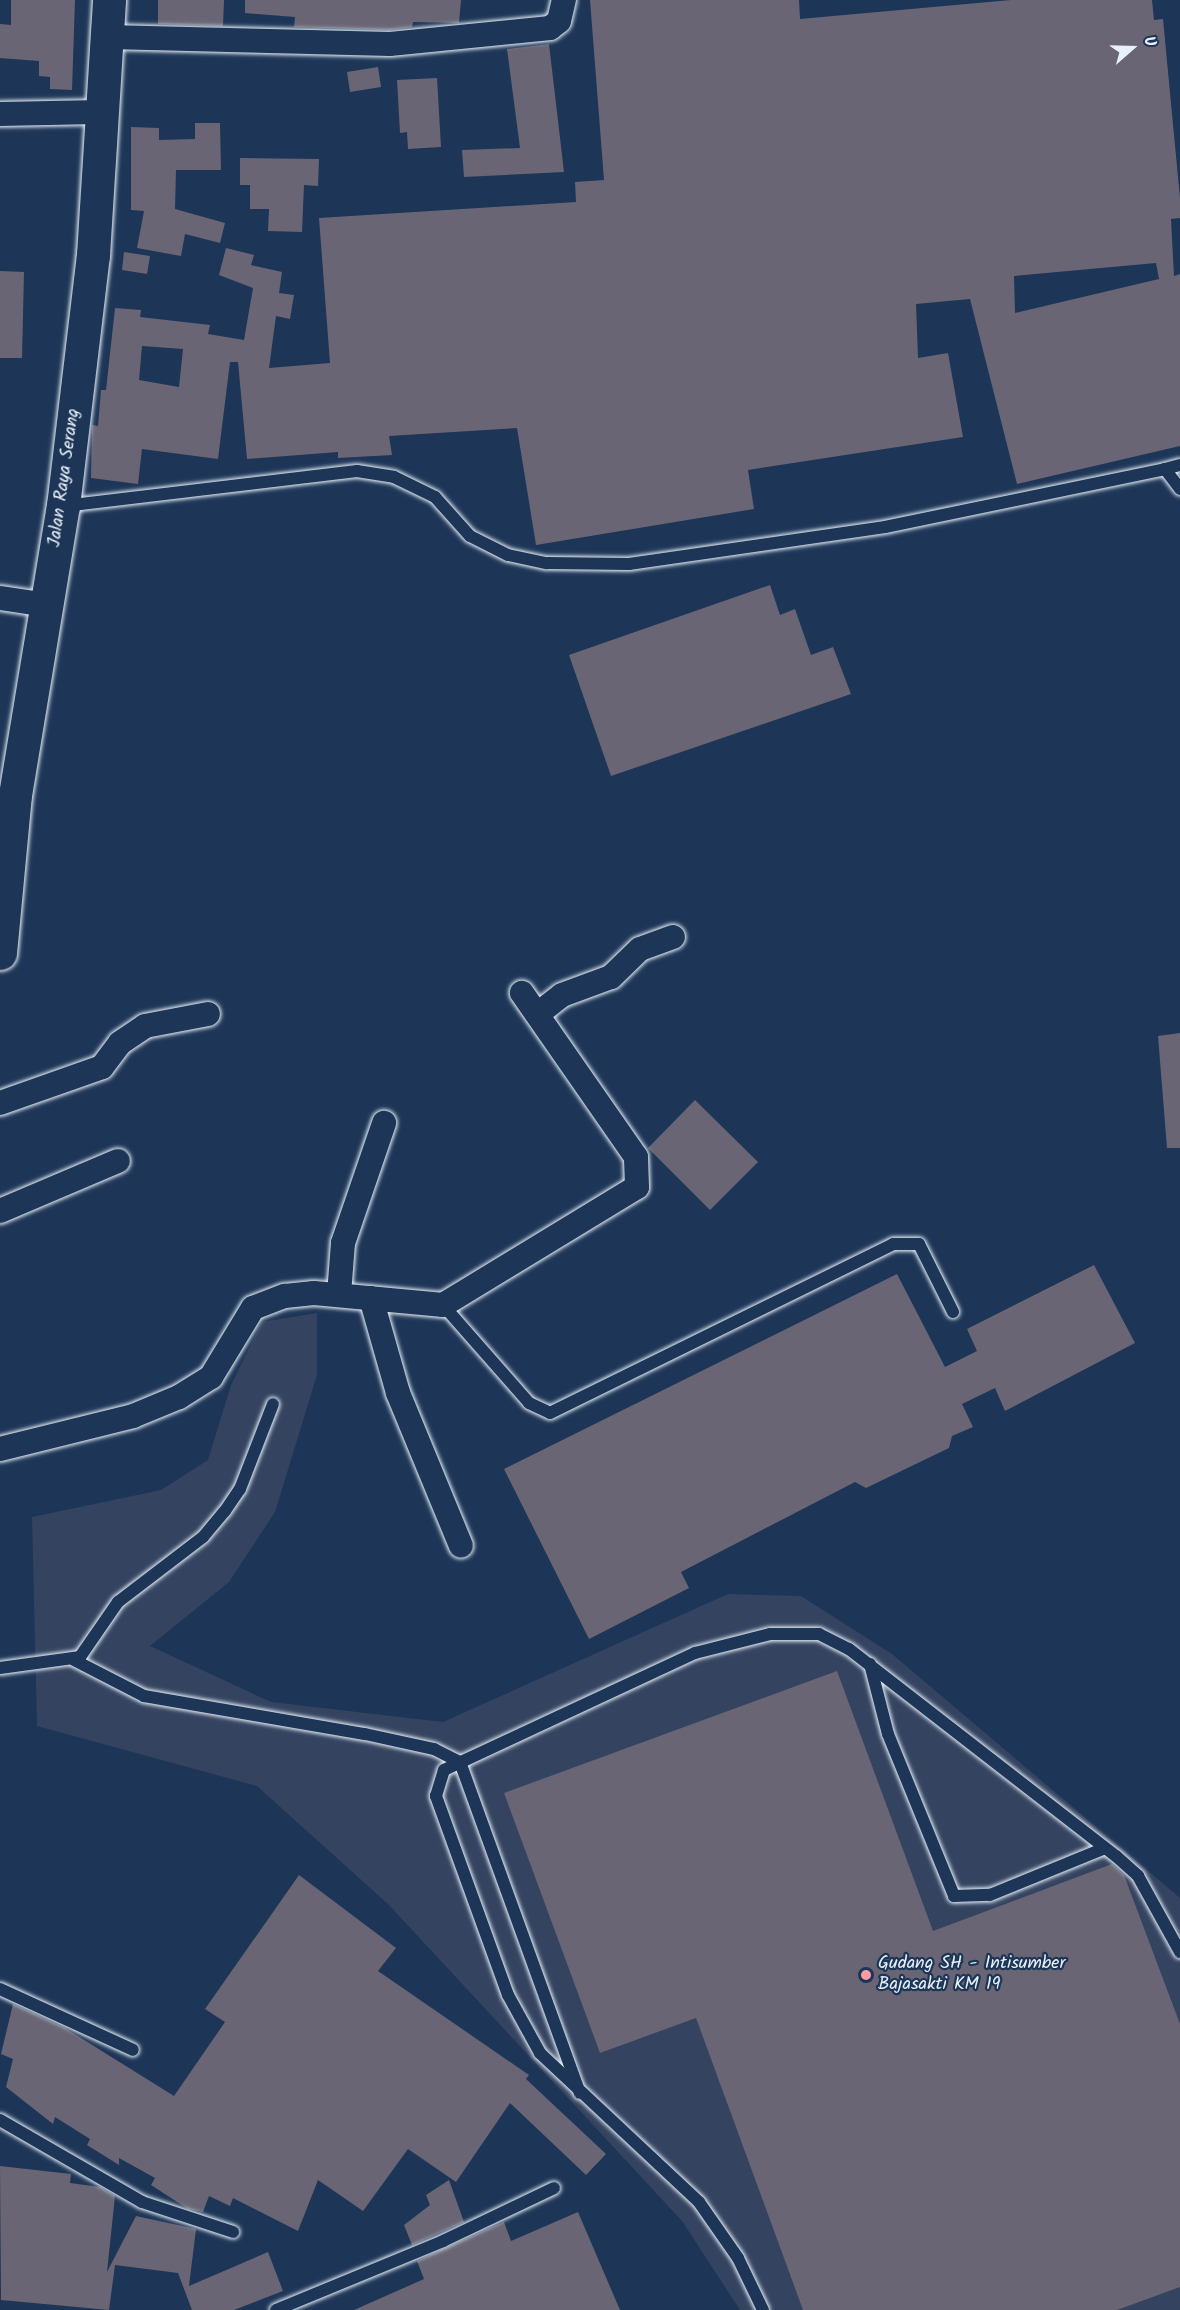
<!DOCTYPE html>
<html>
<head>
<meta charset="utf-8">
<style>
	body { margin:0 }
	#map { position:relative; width:1180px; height:2310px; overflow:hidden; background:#1d3557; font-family:Kalam,sans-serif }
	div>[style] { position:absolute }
	.built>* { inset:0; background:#344360 }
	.building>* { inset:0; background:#696575 }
	.roads { filter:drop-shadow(0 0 2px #e8f1f8) drop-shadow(0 0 2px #e8f1f8) }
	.lane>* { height:12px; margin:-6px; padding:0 6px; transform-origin:6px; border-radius:6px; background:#1d3557 }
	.street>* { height:24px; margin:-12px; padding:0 12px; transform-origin:12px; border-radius:12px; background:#1d3557 }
	.highway>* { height:33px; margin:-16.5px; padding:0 16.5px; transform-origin:16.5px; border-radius:16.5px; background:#1d3557 }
	.dots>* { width:16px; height:16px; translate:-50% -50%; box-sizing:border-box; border:3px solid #1d3557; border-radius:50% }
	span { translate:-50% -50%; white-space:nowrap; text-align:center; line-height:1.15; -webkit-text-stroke:4.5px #1d3557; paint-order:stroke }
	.street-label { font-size:18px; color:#e8f1f8 }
	.poi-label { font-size:18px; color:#e8f1f8 }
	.left { translate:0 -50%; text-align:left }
	.north { position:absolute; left:1102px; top:18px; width:60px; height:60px; -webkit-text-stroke:4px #1d3557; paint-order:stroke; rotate:70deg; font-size:16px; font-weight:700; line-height:24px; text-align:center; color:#e8f1f8 }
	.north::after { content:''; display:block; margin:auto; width:21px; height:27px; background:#e8f1f8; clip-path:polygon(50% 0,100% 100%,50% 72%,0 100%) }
</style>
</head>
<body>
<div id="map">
	<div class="built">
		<div style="clip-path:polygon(317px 1313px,317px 1375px,275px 1512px,229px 1582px,150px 1646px,271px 1702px,443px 1722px,728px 1594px,801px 1596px,892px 1654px,1180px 1898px,1180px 2310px,740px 2310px,682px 2221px,389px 1905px,257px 1786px,37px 1726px,32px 1517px,161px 1490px,208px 1460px,231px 1385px,262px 1322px)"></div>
	</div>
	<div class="building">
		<div style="clip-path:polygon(11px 0,75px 0,72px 90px,50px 89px,50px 77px,39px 76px,39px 61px,0 58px,0 24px,11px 25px)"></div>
		<div style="clip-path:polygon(158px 0,224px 0,223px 26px,158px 24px)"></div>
		<div style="clip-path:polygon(245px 0,461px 0,459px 23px,413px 22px,412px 27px,389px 30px,294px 27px,295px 17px,245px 13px)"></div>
		<div style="clip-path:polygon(evenodd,590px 0,799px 0,800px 19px,1011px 0,1152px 0,1154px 20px,1163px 19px,1180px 198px,1180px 218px,1171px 219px,1174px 276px,1180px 274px,1180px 446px,1017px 484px,970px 299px,916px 304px,918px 358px,948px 353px,963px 437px,748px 470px,754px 509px,536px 545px,517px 428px,389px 436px,392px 455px,338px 458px,338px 452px,247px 459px,238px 362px,230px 362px,218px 459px,142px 449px,138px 484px,91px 478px,92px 425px,98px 426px,101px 390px,106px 390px,115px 308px,141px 310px,140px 317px,210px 325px,208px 334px,244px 340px,253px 288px,219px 275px,226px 248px,254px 255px,251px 265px,282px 272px,279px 293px,294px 295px,290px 319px,276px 316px,269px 368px,330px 363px,319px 218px,576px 202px,575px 182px,604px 180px,590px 0,1156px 263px,1159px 279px,1015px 313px,1014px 276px,1156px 263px,590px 0,142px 346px,183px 349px,179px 387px,139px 380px,142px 346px)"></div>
		<div style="clip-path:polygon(549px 44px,564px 172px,464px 177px,462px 150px,520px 148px,507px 49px)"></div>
		<div style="clip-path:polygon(378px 67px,381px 87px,350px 92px,347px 72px)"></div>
		<div style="clip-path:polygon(437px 78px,441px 147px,408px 149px,407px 132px,400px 133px,397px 80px)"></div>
		<div style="clip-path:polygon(195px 123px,220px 123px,221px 170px,176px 170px,175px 209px,225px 223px,220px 243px,185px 234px,181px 256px,137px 248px,144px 211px,131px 210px,131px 127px,159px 128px,159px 140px,195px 139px)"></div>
		<div style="clip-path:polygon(240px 158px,319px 159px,318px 186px,304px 185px,302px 232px,268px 231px,269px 209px,250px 209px,250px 185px,240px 185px)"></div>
		<div style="clip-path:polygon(124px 252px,150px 256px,147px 274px,122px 270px)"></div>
		<div style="clip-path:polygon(0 271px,24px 272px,22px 358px,0 358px)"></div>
		<div style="clip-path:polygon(770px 585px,780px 615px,795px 609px,811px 655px,833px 647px,851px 694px,611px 776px,569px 655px)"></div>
		<div style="clip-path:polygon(1180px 1033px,1180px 1148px,1167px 1148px,1158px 1036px)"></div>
		<div style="clip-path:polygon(695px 1100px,758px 1162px,710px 1210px,648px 1148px)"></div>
		<div style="clip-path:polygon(1094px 1265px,1135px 1343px,1005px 1411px,995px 1388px,962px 1404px,973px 1427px,952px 1436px,949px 1448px,866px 1488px,855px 1482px,681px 1572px,689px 1588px,589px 1639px,504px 1469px,897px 1274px,945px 1367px,977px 1351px,967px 1329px)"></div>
		<div style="clip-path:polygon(837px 1671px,933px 1931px,1112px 1864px,1124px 1875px,1180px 2024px,1180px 2287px,1117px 2310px,803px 2310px,696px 2018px,600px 2053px,504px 1793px)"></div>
		<div style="clip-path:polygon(299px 1875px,396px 1948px,378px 1971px,529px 2075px,526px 2079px,606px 2154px,586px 2175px,510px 2103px,456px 2182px,408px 2149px,363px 2211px,318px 2180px,298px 2231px,233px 2198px,230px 2206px,209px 2196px,203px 2212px,188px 2209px,151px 2185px,155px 2178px,119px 2158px,119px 2165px,87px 2145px,90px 2139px,55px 2117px,53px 2124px,6px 2087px,13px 2059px,1px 2054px,13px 2004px,65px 2028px,174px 2096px,225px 2022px,205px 2009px)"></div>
		<div style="clip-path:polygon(0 2166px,71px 2174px,70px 2183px,100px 2187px,115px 2196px,107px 2272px,136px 2216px,196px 2229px,189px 2286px,268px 2252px,283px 2291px,234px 2310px,192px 2310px,178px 2273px,115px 2265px,109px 2310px,1px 2300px)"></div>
		<div style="clip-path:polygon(449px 2180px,464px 2222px,412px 2245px,404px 2225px,430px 2205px,426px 2195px)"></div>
		<div style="clip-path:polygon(578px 2212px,620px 2310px,354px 2310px,424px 2279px,417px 2261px,490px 2228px,504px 2222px,511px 2241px)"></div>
	</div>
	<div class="roads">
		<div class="lane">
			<div style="left:1165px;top:469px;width:16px;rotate:-15deg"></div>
			<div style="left:64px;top:506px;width:295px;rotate:-6.8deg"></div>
			<div style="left:357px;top:471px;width:37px;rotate:9deg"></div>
			<div style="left:394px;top:477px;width:46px;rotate:26deg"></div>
			<div style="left:435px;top:497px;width:52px;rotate:48.1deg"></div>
			<div style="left:470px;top:536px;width:42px;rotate:26.6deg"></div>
			<div style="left:508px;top:555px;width:40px;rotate:12deg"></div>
			<div style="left:547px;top:563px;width:82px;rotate:0.7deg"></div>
			<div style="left:629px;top:564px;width:259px;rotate:-8.2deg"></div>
			<div style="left:885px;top:527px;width:286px;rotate:-11.7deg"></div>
			<div style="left:1165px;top:469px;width:25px;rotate:53deg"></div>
			<div style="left:443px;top:1305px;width:130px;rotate:48.7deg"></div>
			<div style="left:529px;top:1403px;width:23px;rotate:25deg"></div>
			<div style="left:550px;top:1413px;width:382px;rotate:-26.2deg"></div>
			<div style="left:893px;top:1244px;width:26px"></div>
			<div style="left:919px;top:1244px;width:76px;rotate:63.4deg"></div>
			<div style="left:74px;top:1660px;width:79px;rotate:27.2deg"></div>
			<div style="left:144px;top:1696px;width:224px;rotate:9.8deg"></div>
			<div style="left:365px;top:1734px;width:71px;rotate:12.3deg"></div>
			<div style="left:434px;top:1749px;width:29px;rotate:27deg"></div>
			<div style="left:460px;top:1762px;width:352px;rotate:70.1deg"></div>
			<div style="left:870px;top:1664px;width:72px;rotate:75.6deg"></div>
			<div style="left:888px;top:1734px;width:175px;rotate:67.8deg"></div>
			<div style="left:954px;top:1896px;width:36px;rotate:-2deg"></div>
			<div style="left:990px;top:1895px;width:122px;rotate:-22.2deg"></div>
			<div style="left:0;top:1668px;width:81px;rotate:-7.8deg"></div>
			<div style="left:80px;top:1657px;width:67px;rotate:-55.4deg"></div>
			<div style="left:118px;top:1602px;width:107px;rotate:-37.4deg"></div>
			<div style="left:203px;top:1537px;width:34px;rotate:-50deg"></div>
			<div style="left:225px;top:1511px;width:27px;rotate:-56deg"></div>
			<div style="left:240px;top:1489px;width:91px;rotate:-68.8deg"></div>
			<div style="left:0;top:1989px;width:146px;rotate:24.6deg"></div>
			<div style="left:0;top:2120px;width:164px;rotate:30deg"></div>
			<div style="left:142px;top:2202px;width:96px;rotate:18.2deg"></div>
			<div style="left:276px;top:2310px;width:181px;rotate:-22.4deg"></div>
			<div style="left:443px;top:2241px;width:123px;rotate:-25.5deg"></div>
			<div style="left:763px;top:2310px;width:58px;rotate:-115.7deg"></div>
			<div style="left:738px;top:2258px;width:68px;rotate:-124.9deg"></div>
			<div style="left:699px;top:2202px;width:218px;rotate:-136.9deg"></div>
			<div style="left:540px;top:2053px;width:66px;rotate:-118.9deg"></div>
			<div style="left:508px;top:1995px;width:212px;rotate:-109.9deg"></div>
			<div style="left:436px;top:1796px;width:27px;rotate:-73deg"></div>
			<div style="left:444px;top:1770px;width:277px;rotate:-25deg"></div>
			<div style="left:695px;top:1653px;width:77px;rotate:-14.2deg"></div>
			<div style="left:770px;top:1634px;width:49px"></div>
			<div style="left:819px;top:1634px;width:34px;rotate:27deg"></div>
			<div style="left:849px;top:1649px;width:338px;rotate:37.8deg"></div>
			<div style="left:1116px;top:1856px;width:30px;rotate:42deg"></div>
			<div style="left:1138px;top:1876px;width:87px;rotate:61.1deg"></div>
		</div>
		<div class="street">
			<div style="left:108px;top:37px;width:282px;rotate:1.4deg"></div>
			<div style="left:390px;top:44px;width:161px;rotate:-5.7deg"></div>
			<div style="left:550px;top:28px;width:11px;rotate:-38deg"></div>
			<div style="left:559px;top:21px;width:22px;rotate:-77deg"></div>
			<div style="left:0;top:114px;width:98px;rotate:-1.2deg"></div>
			<div style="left:0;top:598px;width:48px;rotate:8.5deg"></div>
			<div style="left:539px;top:1013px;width:29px;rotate:-38deg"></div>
			<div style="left:562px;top:995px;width:52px;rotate:-20.2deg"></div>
			<div style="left:611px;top:977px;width:40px;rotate:-44deg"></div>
			<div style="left:640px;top:949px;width:35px;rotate:-20deg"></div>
			<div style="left:0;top:1103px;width:108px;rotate:-19.4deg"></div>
			<div style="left:102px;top:1067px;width:30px;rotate:-53deg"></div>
			<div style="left:120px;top:1043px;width:30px;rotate:-34deg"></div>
			<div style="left:145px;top:1026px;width:64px;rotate:-10.8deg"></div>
			<div style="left:0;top:1211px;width:128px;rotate:-23deg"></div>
			<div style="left:339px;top:1294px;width:51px;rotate:-85.5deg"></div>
			<div style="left:343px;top:1243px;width:127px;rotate:-71.1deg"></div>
			<div style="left:371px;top:1298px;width:99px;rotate:74.1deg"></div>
			<div style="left:398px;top:1393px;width:165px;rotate:67.6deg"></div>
			<div style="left:0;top:1449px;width:137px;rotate:-13.9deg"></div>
			<div style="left:133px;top:1416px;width:50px;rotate:-22.4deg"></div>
			<div style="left:179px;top:1397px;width:38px;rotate:-32deg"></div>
			<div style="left:211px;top:1377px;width:81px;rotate:-58.7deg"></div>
			<div style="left:253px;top:1308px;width:34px;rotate:-21deg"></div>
			<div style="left:285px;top:1296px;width:29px;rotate:-6deg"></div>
			<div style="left:314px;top:1293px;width:130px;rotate:5.3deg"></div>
			<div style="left:443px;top:1305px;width:227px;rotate:-31.3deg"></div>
			<div style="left:637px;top:1187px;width:30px;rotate:-92deg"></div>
			<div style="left:636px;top:1157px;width:200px;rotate:-124.8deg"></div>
		</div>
		<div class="highway">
			<div style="left:0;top:953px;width:159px;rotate:-84.6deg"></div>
			<div style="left:15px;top:795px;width:293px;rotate:-80.6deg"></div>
			<div style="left:63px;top:506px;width:253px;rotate:-83.2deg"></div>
			<div style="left:93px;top:255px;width:256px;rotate:-86.4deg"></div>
		</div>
	</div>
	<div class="dots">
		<div style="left:866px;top:1975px;background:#ff9aa2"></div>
	</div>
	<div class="street-label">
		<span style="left:65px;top:478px;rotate:-82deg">Jalan Raya Serang</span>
	</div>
	<div class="poi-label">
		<span class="left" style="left:878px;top:1975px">Gudang SH - Intisumber<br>Bajasakti KM 19</span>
	</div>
	<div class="north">U</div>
</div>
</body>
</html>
